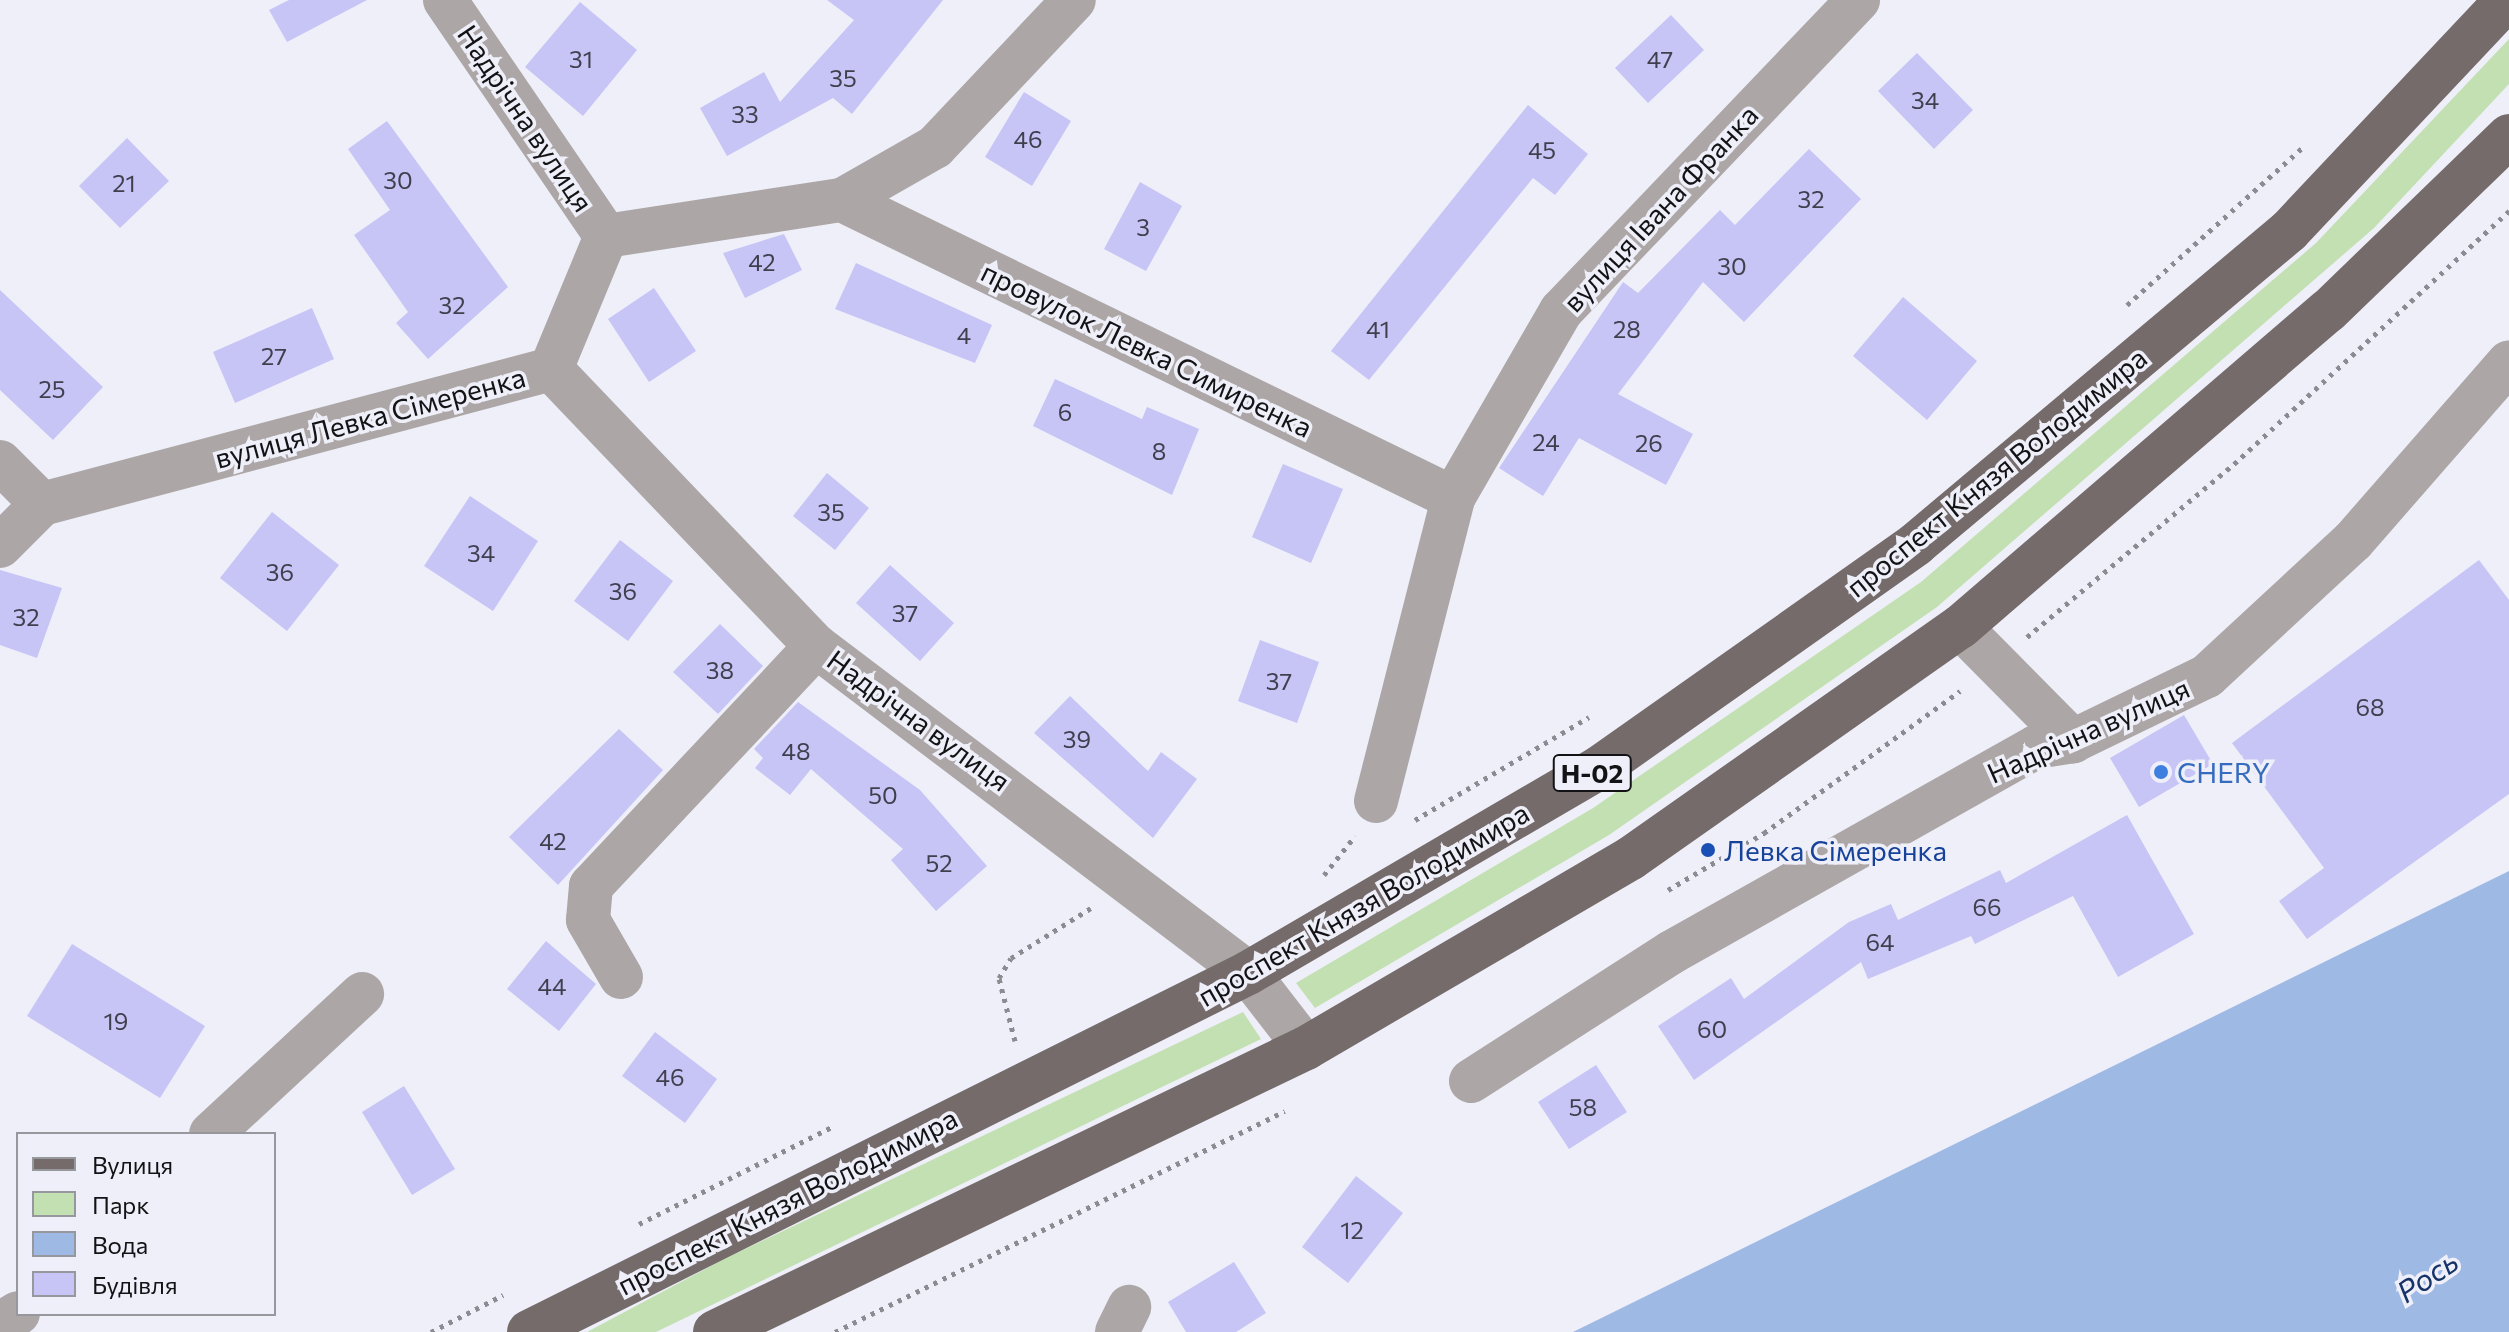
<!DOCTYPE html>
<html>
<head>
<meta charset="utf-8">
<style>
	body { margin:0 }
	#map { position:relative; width:2509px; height:1332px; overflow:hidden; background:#efeff9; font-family:Commissioner,sans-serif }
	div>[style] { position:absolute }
	.green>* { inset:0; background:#c2e0b2 }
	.water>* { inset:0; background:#9fb9e5 }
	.building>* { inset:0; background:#c7c4f6 }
	.path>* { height:5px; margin-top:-2.5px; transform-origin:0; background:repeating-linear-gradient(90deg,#8b8b92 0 4px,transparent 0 10px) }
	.minor>* { height:44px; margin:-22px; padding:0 22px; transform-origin:22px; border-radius:22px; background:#aca7a6 }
	.major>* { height:44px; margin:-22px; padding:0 22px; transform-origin:22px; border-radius:22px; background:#746b6a }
	.dots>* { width:22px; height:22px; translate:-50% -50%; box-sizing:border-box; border:4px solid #efeff9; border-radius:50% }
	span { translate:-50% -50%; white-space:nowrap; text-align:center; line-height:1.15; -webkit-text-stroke:7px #efeff9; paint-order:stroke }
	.number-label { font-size:24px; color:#403f4e }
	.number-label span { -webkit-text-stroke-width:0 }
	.shield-label span { padding:2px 6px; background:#efeff9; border:2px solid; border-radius:6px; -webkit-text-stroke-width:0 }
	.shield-label { font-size:26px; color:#131316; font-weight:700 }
	.street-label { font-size:28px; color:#131316 }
	.shop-label { font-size:28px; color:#366cbe }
	.left { translate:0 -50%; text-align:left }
	.transit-label { font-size:28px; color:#164399 }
	.water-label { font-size:30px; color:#163368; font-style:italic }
	.legend { position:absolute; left:16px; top:1132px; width:260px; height:184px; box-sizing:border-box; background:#efeff9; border:2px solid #97979e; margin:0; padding:10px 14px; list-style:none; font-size:24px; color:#131316 }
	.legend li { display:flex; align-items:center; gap:16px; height:40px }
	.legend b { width:40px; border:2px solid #97979e }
</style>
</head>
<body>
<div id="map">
	<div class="green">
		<div style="clip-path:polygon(2509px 39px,2509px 84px,2374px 228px,1937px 607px,1609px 835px,1315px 1008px,1296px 983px,1593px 808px,1921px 582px,2316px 243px)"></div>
		<div style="clip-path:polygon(1243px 1012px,1261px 1039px,656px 1332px,587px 1332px,724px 1259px)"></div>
	</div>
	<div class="water">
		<div style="clip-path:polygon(2509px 871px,2509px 1332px,1573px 1332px)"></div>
	</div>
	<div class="building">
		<div style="clip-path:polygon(289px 0,367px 0,287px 42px,269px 10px)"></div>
		<div style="clip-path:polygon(827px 0,943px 0,852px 114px,833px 98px,727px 156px,700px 108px,764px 72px,780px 102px,854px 20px)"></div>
		<div style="clip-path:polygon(580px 2px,637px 50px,583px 116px,525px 67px)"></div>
		<div style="clip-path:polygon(1671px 15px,1704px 50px,1648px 103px,1615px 68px)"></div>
		<div style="clip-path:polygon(1917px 53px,1973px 110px,1934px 149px,1878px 91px)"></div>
		<div style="clip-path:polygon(1024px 92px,1071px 121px,1032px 186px,985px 157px)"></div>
		<div style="clip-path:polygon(1528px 105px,1588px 154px,1555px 195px,1533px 178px,1369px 380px,1331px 351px)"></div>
		<div style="clip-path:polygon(387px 121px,508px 287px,428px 359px,396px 323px,408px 312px,354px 235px,390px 210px,348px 149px)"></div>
		<div style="clip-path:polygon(127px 138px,169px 181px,120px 228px,79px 186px)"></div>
		<div style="clip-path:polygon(1809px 149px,1861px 199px,1744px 322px,1703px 282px,1618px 394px,1693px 434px,1666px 485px,1579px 438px,1543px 496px,1499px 468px,1623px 282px,1638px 293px,1720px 210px,1735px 225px)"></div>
		<div style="clip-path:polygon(1140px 182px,1182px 206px,1146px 271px,1104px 249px)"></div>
		<div style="clip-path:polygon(784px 234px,802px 270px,745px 298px,723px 253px)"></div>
		<div style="clip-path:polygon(856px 263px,992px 325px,975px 363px,835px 309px)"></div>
		<div style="clip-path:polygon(654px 288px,696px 351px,649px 382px,608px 319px)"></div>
		<div style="clip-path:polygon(0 290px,103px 387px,53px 440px,0 390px)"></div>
		<div style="clip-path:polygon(1903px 297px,1977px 361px,1927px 420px,1853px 356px)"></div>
		<div style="clip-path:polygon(312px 308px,334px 359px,235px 403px,213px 352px)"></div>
		<div style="clip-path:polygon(1055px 379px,1142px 419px,1147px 407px,1199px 429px,1172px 495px,1033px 426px)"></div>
		<div style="clip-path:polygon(1283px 464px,1343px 489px,1311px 563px,1252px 537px)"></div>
		<div style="clip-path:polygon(827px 473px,869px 508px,835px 550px,793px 516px)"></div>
		<div style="clip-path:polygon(470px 496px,538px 541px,493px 611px,424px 566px)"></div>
		<div style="clip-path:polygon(272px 512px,339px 565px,287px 631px,220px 578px)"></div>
		<div style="clip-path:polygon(620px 540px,673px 581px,628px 641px,574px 601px)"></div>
		<div style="clip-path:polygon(2479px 560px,2509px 600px,2509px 794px,2307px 939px,2279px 901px,2324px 868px,2232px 743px)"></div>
		<div style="clip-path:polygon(890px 565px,954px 623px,920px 661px,856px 603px)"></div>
		<div style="clip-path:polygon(0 570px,62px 588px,37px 658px,0 645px)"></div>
		<div style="clip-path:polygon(720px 624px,763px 666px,718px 714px,673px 672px)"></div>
		<div style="clip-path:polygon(1260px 640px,1319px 662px,1297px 723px,1238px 701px)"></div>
		<div style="clip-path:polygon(1070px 696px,1148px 771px,1161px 752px,1197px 779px,1153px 838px,1034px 733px)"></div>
		<div style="clip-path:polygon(798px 702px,920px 790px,987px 866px,936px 911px,891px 860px,903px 849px,811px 769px,790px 795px,755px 768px,763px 758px,754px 749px)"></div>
		<div style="clip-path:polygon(2184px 715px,2213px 764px,2139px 807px,2110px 758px)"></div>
		<div style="clip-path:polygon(619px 729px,663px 770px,558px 885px,509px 837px)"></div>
		<div style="clip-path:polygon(2127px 815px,2194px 934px,2118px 977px,2073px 896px,1975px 944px,1971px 936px,1868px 979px,1861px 962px,1694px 1080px,1658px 1026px,1731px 978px,1744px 999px,1849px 922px,1891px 904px,1898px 920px,2000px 870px,2006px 883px)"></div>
		<div style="clip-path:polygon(546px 941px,596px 984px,559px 1031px,507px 989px)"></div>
		<div style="clip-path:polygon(72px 944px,205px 1026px,160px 1098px,27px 1016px)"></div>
		<div style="clip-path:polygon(655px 1032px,717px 1079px,685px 1123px,622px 1076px)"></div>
		<div style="clip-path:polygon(1596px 1065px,1627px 1112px,1569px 1149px,1538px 1102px)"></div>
		<div style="clip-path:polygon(404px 1086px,455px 1169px,412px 1195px,362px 1112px)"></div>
		<div style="clip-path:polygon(1356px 1176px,1403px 1213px,1348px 1283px,1302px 1247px)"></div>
		<div style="clip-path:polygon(1234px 1262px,1266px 1313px,1236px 1332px,1186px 1332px,1168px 1302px)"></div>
	</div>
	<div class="path">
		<div style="left:2127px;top:305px;width:238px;rotate:-41.9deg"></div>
		<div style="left:2027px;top:637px;width:270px;rotate:-39.9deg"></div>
		<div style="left:2234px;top:464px;width:374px;rotate:-42.6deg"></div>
		<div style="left:1415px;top:820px;width:202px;rotate:-30.6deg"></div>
		<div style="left:1324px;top:875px;width:50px;rotate:-51.5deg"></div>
		<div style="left:1668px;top:890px;width:112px;rotate:-30.7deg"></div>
		<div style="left:1764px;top:833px;width:242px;rotate:-35.9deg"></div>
		<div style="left:1015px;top:1041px;width:65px;rotate:-104.3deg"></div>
		<div style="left:999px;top:978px;width:23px;rotate:-59deg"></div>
		<div style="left:1011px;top:958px;width:94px;rotate:-32deg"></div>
		<div style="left:639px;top:1224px;width:218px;rotate:-26.7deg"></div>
		<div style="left:431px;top:1332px;width:81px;rotate:-27.2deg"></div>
		<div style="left:835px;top:1332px;width:501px;rotate:-26.16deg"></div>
	</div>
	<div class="minor">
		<div style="left:445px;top:0;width:286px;rotate:55.7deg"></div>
		<div style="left:842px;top:200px;width:680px;rotate:26deg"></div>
		<div style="left:551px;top:369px;width:383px;rotate:46.3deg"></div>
		<div style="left:816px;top:646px;width:542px;rotate:37.12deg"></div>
		<div style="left:1248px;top:973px;width:95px;rotate:52.3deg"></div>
		<div style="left:0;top:462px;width:59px;rotate:45deg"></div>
		<div style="left:0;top:546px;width:59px;rotate:-45deg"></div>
		<div style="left:42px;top:504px;width:527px;rotate:-14.85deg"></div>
		<div style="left:551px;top:369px;width:144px;rotate:-67.5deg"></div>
		<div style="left:606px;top:236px;width:239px;rotate:-8.7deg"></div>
		<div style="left:842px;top:200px;width:107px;rotate:-29.7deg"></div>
		<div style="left:935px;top:147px;width:202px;rotate:-46.6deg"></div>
		<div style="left:1960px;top:627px;width:161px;rotate:45.3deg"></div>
		<div style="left:1376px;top:801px;width:313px;rotate:-75.7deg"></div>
		<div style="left:1453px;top:498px;width:216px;rotate:-60deg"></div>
		<div style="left:1561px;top:311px;width:430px;rotate:-46.3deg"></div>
		<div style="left:621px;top:977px;width:66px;rotate:-120.1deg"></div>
		<div style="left:588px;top:920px;width:34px;rotate:-85deg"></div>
		<div style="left:591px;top:886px;width:329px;rotate:-46.8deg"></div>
		<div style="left:1471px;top:1081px;width:239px;rotate:-32.7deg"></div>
		<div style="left:1672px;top:952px;width:418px;rotate:-29.4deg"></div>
		<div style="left:2036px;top:747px;width:37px;rotate:-9deg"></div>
		<div style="left:2073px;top:741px;width:149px;rotate:-25.9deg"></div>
		<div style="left:2207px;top:676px;width:199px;rotate:-42.8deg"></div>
		<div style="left:2353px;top:541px;width:237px;rotate:-48.9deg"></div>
		<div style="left:211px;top:1134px;width:206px;rotate:-42.8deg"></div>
		<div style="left:0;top:1324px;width:21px;rotate:-31deg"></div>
		<div style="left:1117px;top:1332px;width:28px;rotate:-64deg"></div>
	</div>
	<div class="major">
		<div style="left:529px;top:1332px;width:804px;rotate:-26.53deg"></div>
		<div style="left:1248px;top:973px;width:406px;rotate:-30.3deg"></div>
		<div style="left:1599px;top:768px;width:388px;rotate:-35.2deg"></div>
		<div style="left:1916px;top:544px;width:487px;rotate:-40deg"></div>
		<div style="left:2289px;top:231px;width:318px;rotate:-46.7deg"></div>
		<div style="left:715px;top:1332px;width:656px;rotate:-25.67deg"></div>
		<div style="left:1306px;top:1048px;width:376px;rotate:-30.3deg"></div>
		<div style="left:1631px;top:858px;width:402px;rotate:-35.1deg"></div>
		<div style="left:1960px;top:627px;width:485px;rotate:-40.7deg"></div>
		<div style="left:2328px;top:311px;width:252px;rotate:-44deg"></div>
	</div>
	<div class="dots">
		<div style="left:2161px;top:772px;background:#3f7fe0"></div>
		<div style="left:1708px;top:850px;background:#1a4fb4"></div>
	</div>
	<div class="number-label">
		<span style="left:581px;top:59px">31</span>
		<span style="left:1660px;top:59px">47</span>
		<span style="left:843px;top:78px">35</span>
		<span style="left:1925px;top:100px">34</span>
		<span style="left:745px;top:114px">33</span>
		<span style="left:1028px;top:139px">46</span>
		<span style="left:1542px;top:150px">45</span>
		<span style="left:398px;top:180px">30</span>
		<span style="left:124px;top:183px">21</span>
		<span style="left:1811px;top:199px">32</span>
		<span style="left:1143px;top:227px">3</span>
		<span style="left:762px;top:262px">42</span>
		<span style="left:1732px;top:266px">30</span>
		<span style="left:452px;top:305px">32</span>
		<span style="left:1378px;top:329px">41</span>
		<span style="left:1627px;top:329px">28</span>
		<span style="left:964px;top:335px">4</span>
		<span style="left:274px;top:356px">27</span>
		<span style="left:52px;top:389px">25</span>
		<span style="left:1065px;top:412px">6</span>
		<span style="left:1546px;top:442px">24</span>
		<span style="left:1649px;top:443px">26</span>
		<span style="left:1159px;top:451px">8</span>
		<span style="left:831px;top:512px">35</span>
		<span style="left:481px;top:553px">34</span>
		<span style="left:280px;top:572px">36</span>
		<span style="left:623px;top:591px">36</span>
		<span style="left:905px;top:613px">37</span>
		<span style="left:26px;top:617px">32</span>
		<span style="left:720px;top:670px">38</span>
		<span style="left:1279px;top:681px">37</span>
		<span style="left:2370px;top:707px">68</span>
		<span style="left:1077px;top:739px">39</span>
		<span style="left:796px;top:751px">48</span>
		<span style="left:883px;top:795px">50</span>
		<span style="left:553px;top:841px">42</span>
		<span style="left:939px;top:863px">52</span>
		<span style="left:1987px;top:907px">66</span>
		<span style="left:1880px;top:942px">64</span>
		<span style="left:552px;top:986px">44</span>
		<span style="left:116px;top:1021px">19</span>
		<span style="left:1712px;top:1029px">60</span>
		<span style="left:670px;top:1077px">46</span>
		<span style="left:1583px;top:1107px">58</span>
		<span style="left:1352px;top:1230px">12</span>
	</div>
	<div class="shield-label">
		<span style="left:1592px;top:773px">Н-02</span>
	</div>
	<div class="street-label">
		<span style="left:526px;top:118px;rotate:56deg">Надрічна вулиця</span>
		<span style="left:1660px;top:208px;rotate:-47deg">вулиця Івана Франка</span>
		<span style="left:1147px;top:349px;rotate:26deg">провулок Левка Симиренка</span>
		<span style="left:370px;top:417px;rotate:-15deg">вулиця Левка Сімеренка</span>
		<span style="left:1996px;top:472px;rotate:-39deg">проспект Князя Володимира</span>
		<span style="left:919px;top:720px;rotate:36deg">Надрічна вулиця</span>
		<span style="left:2088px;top:730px;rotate:-24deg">Надрічна вулиця</span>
		<span style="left:1363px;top:904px;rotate:-30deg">проспект Князя Володимира</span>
		<span style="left:787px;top:1201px;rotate:-27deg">проспект Князя Володимира</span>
	</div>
	<div class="shop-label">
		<span class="left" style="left:2177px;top:772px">CHERY</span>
	</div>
	<div class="transit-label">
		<span class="left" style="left:1724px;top:850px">Левка Сімеренка</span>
	</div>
	<div class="water-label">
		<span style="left:2427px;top:1276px;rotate:-34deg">Рось</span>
	</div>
	<ul class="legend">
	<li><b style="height:10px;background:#746b6a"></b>Вулиця</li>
	<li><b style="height:22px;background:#c2e0b2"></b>Парк</li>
	<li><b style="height:22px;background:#9fb9e5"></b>Вода</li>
	<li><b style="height:22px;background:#c7c4f6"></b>Будівля</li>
	</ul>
</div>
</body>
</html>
